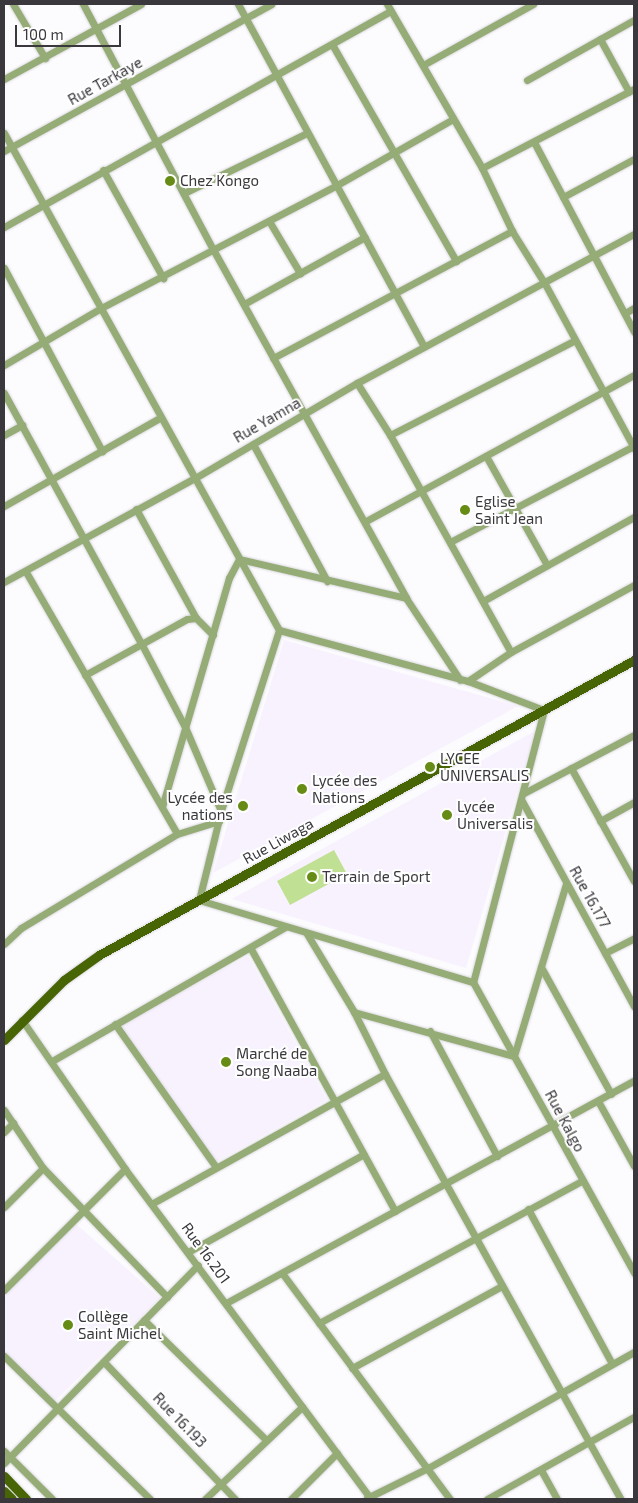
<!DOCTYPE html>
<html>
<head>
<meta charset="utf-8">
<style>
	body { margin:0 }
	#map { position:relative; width:638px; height:1503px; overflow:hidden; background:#fcfbfe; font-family:"Exo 2",sans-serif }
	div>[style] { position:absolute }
	.built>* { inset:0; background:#f8f2ff }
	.green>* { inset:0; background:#c0e093 }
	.roads { filter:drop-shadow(0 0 1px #d9d8db) drop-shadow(0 0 1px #d9d8db) }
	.minor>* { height:7px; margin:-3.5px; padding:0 3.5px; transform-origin:3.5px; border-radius:3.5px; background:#95ac77 }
	.major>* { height:9px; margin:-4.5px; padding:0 4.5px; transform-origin:4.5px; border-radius:4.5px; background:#486506 }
	.dots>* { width:14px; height:14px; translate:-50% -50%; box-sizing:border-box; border:2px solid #fff; border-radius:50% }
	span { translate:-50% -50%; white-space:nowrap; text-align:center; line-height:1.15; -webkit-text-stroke:4px #fff; paint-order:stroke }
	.street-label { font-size:15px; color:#3a383d }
	.poi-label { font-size:15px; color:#3a383d }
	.left { translate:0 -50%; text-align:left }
	.right { translate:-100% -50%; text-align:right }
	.frame { position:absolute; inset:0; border:5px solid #3a383d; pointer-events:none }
	.scale { position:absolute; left:15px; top:25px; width:106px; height:22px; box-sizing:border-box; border:2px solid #3a383d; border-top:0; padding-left:6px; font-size:15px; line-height:18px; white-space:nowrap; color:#3a383d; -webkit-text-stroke:4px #fff; paint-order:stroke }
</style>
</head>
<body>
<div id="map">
	<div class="built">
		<div style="clip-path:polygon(284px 640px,518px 706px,213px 873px)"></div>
		<div style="clip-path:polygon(535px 731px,466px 968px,232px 899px)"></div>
		<div style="clip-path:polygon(248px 956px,327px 1100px,216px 1162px,120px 1025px)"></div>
		<div style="clip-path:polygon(76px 1224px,160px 1298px,55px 1401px,4px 1351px,4px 1297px)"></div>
	</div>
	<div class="green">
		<div style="clip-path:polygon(334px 850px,347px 874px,290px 905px,277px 881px)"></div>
	</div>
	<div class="roads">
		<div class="minor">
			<div style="left:13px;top:4px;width:63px;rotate:59.3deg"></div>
			<div style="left:83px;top:4px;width:280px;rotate:62.1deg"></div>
			<div style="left:214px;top:251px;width:397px;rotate:61deg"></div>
			<div style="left:238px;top:4px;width:390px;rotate:61.5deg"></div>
			<div style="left:387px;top:4px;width:190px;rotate:59.9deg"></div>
			<div style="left:482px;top:168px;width:70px;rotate:64.5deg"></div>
			<div style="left:512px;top:231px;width:62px;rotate:58.1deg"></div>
			<div style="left:545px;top:284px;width:187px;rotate:61.5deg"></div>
			<div style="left:600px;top:39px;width:60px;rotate:61.3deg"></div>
			<div style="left:333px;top:46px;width:248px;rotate:60.2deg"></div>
			<div style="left:423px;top:65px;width:126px;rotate:-29deg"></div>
			<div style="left:4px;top:79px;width:156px;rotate:-28.7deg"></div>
			<div style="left:527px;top:80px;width:123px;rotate:-29.3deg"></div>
			<div style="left:4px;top:133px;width:568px;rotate:61.04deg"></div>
			<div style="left:279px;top:630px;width:196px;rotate:15.1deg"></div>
			<div style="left:468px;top:681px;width:81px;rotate:20.9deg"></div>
			<div style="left:544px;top:710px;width:281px;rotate:104.6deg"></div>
			<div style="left:534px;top:142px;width:215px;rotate:62.2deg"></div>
			<div style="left:4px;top:151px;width:305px;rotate:-28.8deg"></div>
			<div style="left:482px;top:168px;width:171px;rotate:-27.5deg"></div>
			<div style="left:103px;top:170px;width:124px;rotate:60.9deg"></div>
			<div style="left:184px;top:193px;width:137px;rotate:-26deg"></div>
			<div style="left:563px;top:197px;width:81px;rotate:-28.2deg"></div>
			<div style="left:269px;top:221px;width:61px;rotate:59.2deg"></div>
			<div style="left:4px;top:227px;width:443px;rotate:-29.2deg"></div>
			<div style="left:4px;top:268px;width:208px;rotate:61.8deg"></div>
			<div style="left:244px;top:304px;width:138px;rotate:-29deg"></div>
			<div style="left:625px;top:313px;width:10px;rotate:-29deg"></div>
			<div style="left:273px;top:358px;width:271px;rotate:-28deg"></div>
			<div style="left:4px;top:365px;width:113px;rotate:-30.4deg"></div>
			<div style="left:101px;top:308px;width:266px;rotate:-27.5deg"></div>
			<div style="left:337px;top:185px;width:133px;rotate:-29.6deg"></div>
			<div style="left:357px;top:383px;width:62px;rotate:57.6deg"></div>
			<div style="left:390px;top:435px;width:248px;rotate:60.9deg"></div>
			<div style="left:4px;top:393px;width:285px;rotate:61.3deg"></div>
			<div style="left:141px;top:643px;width:95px;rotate:62.4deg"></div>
			<div style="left:185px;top:727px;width:91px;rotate:66.8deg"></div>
			<div style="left:4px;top:435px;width:21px;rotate:-29deg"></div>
			<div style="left:390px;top:435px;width:207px;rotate:-27.1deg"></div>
			<div style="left:253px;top:444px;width:156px;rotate:61.6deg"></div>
			<div style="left:486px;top:456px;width:125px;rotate:60.8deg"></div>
			<div style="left:4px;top:506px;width:180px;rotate:-29.5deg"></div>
			<div style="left:136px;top:509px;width:124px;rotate:61.2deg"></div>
			<div style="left:366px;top:521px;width:305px;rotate:-28.6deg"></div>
			<div style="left:450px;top:542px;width:208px;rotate:-27.6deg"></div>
			<div style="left:26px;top:572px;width:302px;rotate:60deg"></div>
			<div style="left:4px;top:582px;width:217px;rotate:-28.6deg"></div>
			<div style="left:195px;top:478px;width:188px;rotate:-30.4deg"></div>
			<div style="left:357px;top:383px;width:315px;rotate:-28.3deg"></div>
			<div style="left:483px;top:601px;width:173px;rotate:-29.1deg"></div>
			<div style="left:279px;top:630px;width:190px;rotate:107.8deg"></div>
			<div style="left:221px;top:811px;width:92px;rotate:103.9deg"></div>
			<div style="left:199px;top:900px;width:286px;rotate:16.7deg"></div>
			<div style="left:85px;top:675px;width:116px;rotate:-28.8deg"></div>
			<div style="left:187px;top:619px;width:9px;rotate:-6deg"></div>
			<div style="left:196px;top:618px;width:24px;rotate:45deg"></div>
			<div style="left:468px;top:681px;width:52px;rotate:-34deg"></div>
			<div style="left:511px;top:652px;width:140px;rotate:-28.6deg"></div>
			<div style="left:571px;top:768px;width:129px;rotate:60.9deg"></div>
			<div style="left:524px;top:793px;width:124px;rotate:-27.8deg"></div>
			<div style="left:522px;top:801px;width:234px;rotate:61.4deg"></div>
			<div style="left:162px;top:807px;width:239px;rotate:-73.7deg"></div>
			<div style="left:229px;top:578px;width:21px;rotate:-62deg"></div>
			<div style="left:239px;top:559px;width:171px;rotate:13.1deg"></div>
			<div style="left:406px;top:598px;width:98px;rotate:56.6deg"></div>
			<div style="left:600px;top:821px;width:39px;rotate:-29deg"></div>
			<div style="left:307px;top:934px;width:91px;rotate:58.9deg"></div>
			<div style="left:354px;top:1012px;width:69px;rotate:63.4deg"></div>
			<div style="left:385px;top:1074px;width:486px;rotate:61deg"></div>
			<div style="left:4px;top:944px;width:23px;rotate:-43deg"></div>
			<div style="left:21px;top:928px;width:182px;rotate:-31.1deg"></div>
			<div style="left:177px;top:834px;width:44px;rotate:-17.2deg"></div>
			<div style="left:251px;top:949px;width:299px;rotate:61.2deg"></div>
			<div style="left:605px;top:953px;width:33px;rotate:-27deg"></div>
			<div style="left:541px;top:967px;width:145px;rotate:61.1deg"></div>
			<div style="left:473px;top:982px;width:333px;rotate:61deg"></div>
			<div style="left:354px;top:1012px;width:166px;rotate:15.4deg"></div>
			<div style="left:514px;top:1056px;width:180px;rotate:-73.2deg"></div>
			<div style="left:22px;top:1020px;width:181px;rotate:55.3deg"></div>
			<div style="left:125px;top:1169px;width:412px;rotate:53.3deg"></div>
			<div style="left:115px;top:1024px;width:175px;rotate:54.8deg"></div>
			<div style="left:430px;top:1031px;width:142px;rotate:61.8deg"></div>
			<div style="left:52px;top:1061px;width:269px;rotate:-29.9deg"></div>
			<div style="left:598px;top:1101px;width:74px;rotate:61deg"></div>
			<div style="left:4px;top:1110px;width:70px;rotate:56.1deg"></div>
			<div style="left:43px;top:1168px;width:179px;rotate:46.1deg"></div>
			<div style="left:4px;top:1132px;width:13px;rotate:-45deg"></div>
			<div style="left:153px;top:1203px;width:265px;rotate:-29.1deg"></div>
			<div style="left:4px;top:1207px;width:55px;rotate:-45deg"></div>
			<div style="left:528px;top:1209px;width:176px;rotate:61.5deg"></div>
			<div style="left:188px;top:1252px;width:201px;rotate:-29.1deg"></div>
			<div style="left:282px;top:1273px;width:282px;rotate:53.4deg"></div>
			<div style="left:4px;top:1290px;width:171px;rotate:-45deg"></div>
			<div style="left:226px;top:1303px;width:464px;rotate:-28.6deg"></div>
			<div style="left:144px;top:1320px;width:171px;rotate:44.5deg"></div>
			<div style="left:319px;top:1323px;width:299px;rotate:-28.4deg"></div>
			<div style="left:4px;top:1356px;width:204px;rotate:44.4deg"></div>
			<div style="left:104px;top:1362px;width:190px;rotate:46.3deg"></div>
			<div style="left:352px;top:1368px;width:171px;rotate:-28.7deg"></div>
			<div style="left:4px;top:1451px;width:68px;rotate:45deg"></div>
			<div style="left:4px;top:1463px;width:277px;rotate:-45.6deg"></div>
			<div style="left:541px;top:1470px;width:33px;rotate:61deg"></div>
			<div style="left:367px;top:1498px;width:68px;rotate:-26.2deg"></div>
			<div style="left:428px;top:1468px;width:236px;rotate:-29.4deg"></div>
			<div style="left:205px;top:1499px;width:134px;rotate:-43.5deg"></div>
			<div style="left:291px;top:1499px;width:65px;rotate:-45deg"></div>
			<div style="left:487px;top:1499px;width:168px;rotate:-29.2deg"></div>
		</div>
		<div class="major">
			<div style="left:4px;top:1040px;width:85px;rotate:-45deg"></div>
			<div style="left:64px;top:980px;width:43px;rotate:-35.5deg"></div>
			<div style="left:99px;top:955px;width:611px;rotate:-28.87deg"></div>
			<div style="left:4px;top:1476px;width:32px;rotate:46deg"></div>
			<div style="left:4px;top:1491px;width:11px;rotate:45deg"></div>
		</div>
	</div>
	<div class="dots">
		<div style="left:170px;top:181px;background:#668c16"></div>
		<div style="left:465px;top:510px;background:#668c16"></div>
		<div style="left:430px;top:767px;background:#668c16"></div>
		<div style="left:302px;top:789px;background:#668c16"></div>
		<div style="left:243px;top:806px;background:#668c16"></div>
		<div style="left:447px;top:815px;background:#668c16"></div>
		<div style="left:312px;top:877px;background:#668c16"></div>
		<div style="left:226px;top:1062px;background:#668c16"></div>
		<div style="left:68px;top:1325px;background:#668c16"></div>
	</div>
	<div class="street-label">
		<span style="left:105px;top:81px;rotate:-29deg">Rue Tarkaye</span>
		<span style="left:267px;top:420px;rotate:-30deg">Rue Yamna</span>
		<span style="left:278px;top:841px;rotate:-29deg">Rue Liwaga</span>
		<span style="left:590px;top:897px;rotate:61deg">Rue 16.177</span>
		<span style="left:565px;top:1121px;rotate:62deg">Rue Kalgo</span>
		<span style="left:206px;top:1253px;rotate:54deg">Rue 16.201</span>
		<span style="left:180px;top:1420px;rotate:46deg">Rue 16.193</span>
	</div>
	<div class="poi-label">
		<span class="left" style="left:180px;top:181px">Chez Kongo</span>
		<span class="left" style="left:475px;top:510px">Eglise<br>Saint Jean</span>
		<span class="left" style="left:440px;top:767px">LYCEE<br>UNIVERSALIS</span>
		<span class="left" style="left:312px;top:789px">Lycée des<br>Nations</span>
		<span class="right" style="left:233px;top:806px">Lycée des<br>nations</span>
		<span class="left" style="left:457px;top:815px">Lycée<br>Universalis</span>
		<span class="left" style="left:322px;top:877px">Terrain de Sport</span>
		<span class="left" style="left:236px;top:1062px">Marché de<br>Song Naaba</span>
		<span class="left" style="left:78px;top:1325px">Collège<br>Saint Michel</span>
	</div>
	<div class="frame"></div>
	<div class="scale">100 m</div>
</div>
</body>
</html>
